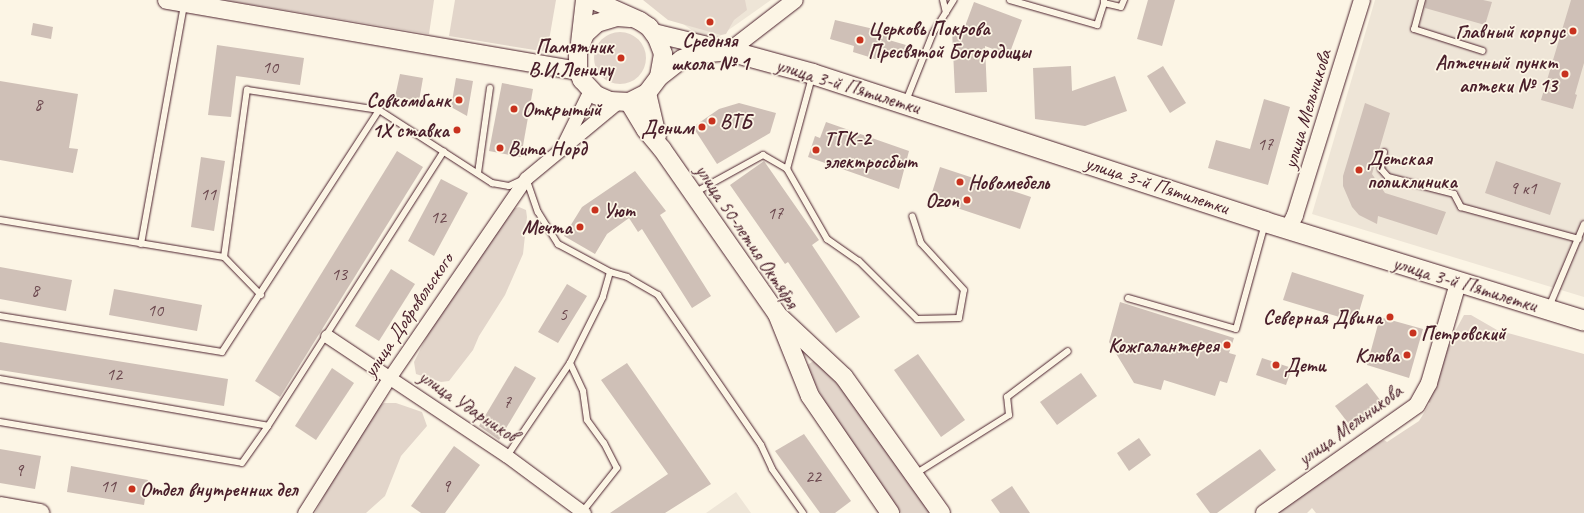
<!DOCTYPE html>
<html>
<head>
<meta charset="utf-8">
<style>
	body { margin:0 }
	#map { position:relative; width:1584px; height:513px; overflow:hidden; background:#fcf5e5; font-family:Caveat,sans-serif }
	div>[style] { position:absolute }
	.built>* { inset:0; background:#eee5d7 }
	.green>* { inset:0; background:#e2d5ca }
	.round { border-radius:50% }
	.building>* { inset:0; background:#cfc0b7 }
	.roads { filter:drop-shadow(0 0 1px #4a1f2b) drop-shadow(0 0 1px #4a1f2b) }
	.service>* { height:6px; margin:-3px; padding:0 3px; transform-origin:3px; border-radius:3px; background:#fcf5e5 }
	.minor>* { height:13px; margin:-6.5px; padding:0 6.5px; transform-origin:6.5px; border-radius:6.5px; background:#fcf5e5 }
	.tertiary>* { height:16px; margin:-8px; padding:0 8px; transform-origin:8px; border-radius:8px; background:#fcf5e5 }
	.secondary>* { height:18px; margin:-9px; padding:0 9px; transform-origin:9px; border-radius:9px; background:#fcf5e5 }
	.primary>* { height:20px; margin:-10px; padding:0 10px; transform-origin:10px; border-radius:10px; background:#fcf5e5 }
	.dots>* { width:11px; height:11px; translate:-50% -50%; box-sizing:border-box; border:2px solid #fcf5e5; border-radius:50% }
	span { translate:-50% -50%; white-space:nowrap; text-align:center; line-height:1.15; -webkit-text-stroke:3.5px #fcf5e5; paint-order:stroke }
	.number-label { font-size:18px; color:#6b474e }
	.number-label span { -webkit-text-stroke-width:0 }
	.poi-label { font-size:20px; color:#4a1f2b; font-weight:700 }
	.left { translate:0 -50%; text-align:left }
	.right { translate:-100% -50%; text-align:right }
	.street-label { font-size:20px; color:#4a1f2b }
</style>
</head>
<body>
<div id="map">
	<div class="built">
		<div style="clip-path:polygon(649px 0,771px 0,710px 43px)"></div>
		<div style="clip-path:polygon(1375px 0,1584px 0,1584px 297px,1312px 214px)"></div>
		<div style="clip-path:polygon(736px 492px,751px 513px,706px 513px)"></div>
	</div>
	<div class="green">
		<div style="clip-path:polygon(225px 0,434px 0,429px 34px)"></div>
		<div style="clip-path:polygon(455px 0,556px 0,547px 52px,449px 36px)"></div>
		<div style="clip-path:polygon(643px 0,745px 0,747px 10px,734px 20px,726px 34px,721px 35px,668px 20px)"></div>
		<div class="round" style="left:594px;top:32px;width:52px;height:52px"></div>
		<div style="clip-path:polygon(519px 207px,526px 210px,527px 217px,523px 254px,505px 295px,479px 336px,473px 350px,449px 381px,441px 382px,416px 374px,414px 362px,437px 316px,512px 209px)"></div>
		<div style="clip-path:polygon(1464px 315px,1471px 315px,1497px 330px,1584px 354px,1584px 513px,1316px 513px,1312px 508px,1307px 513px,1274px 513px,1377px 443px,1384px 440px,1387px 442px,1419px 421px,1430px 403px,1426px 401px,1447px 346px)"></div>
		<div style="clip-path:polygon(815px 360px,852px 400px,930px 513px,901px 513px,831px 414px,806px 366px)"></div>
		<div style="clip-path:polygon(384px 403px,396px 403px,422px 412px,427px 426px,401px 456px,385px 496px,366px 513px,315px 513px,336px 473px,379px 406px)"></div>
	</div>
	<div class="building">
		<div style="clip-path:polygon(1148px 0,1175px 0,1162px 46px,1137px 39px)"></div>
		<div style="clip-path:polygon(1426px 0,1483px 0,1492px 2px,1485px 25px,1425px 8px)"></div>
		<div style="clip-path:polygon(1571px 0,1584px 0,1584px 63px,1575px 94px,1577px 95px,1573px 109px,1541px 100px)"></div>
		<div style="clip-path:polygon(974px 2px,1022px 20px,1009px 55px,985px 46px,987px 92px,955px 93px,952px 30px,964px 29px)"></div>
		<div style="clip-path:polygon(835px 20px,891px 33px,889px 40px,906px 45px,903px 58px,885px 52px,882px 61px,853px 52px,854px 46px,830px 39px)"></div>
		<div style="clip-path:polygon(33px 23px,53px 27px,51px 39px,31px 35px)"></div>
		<div style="clip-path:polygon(217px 45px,304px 58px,300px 85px,236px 76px,231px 117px,208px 115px)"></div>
		<div style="clip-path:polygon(1071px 66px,1072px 91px,1115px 76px,1127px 111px,1085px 126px,1035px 119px,1033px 68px)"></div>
		<div style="clip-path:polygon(1163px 66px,1186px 103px,1170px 113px,1147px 76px)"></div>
		<div style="clip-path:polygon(400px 74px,423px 78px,419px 101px,395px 97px)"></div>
		<div style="clip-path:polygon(456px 78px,473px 81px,467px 116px,451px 107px)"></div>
		<div style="clip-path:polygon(0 81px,78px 94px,69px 148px,78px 149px,73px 173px,0 160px)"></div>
		<div style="clip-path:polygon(502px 83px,533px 89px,521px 157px,489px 151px)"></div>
		<div style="clip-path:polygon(1264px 99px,1290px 107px,1268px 185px,1208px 168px,1216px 140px,1250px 149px)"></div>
		<div style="clip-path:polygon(739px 103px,776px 113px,770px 133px,717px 164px,693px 127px,719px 109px)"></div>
		<div style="clip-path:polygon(1365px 103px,1390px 113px,1372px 174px,1385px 193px,1446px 212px,1437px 235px,1378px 216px,1377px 224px,1359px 215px,1352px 207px,1343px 186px,1343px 176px)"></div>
		<div style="clip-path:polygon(826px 122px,909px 151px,899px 189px,808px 157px,815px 136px,820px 138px)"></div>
		<div style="clip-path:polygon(397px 151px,423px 167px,280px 397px,255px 381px)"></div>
		<div style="clip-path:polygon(201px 157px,225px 161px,214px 231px,191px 227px)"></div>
		<div style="clip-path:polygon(764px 161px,819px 240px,812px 245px,860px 317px,836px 333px,788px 262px,785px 264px,730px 185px)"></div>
		<div style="clip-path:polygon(1496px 161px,1561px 183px,1550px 215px,1485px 193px)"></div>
		<div style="clip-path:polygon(940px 167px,1031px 197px,1020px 229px,930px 199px)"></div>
		<div style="clip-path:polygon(635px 171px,666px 211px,660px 215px,711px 296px,692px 308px,642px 229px,638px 232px,629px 218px,607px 234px,595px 254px,564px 236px,582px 207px)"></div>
		<div style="clip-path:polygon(441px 179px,468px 193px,434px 256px,408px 241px)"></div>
		<div style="clip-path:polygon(0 267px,72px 280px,66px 311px,0 299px)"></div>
		<div style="clip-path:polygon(391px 269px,415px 284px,379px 341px,355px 326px)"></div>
		<div style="clip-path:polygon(1292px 272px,1364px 295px,1356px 322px,1283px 300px)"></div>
		<div style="clip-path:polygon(567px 284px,587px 296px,558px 343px,538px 332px)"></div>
		<div style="clip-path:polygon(114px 289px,202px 305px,197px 331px,109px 315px)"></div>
		<div style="clip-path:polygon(1120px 302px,1234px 338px,1229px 353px,1236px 355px,1227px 383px,1220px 381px,1215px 396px,1164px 380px,1161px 390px,1134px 383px,1109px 342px)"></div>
		<div style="clip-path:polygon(1380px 317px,1423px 329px,1409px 378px,1367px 365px)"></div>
		<div style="clip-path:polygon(0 342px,228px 379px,224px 406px,0 370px)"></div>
		<div style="clip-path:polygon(918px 354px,965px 420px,941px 437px,894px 370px)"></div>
		<div style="clip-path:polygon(1262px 358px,1292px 368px,1286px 385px,1256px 375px)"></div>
		<div style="clip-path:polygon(627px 363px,711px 484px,665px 513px,610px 513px,668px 474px,601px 380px)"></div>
		<div style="clip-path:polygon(515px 366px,536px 378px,499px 440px,479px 426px)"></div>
		<div style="clip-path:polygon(332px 368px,354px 383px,316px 440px,295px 426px)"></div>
		<div style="clip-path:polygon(1081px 373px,1097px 396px,1057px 425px,1040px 402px)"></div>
		<div style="clip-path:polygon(1367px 383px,1384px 405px,1352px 428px,1335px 406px)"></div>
		<div style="clip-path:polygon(804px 434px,851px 501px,835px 513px,820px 513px,775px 451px)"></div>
		<div style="clip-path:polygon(1139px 438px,1151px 455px,1129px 471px,1117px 453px)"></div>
		<div style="clip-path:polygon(454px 446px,480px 465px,445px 513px,421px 513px,411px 506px)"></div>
		<div style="clip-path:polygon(0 449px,41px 456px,35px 489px,0 483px)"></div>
		<div style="clip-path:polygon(1260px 449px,1276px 470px,1217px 513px,1210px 513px,1196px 494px)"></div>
		<div style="clip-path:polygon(71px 466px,148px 480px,144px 505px,67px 492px)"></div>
		<div style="clip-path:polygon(1012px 486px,1030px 513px,1000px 513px,991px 500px)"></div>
	</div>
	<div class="roads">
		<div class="service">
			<div style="left:943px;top:0;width:13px;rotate:77deg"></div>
			<div style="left:1010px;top:0;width:91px;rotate:16deg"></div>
			<div style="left:1097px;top:25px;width:23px;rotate:-72deg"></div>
			<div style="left:1104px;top:0;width:3px;rotate:90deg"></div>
			<div style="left:1104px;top:3px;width:17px;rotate:13deg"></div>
			<div style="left:1121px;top:7px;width:8px;rotate:-67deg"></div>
			<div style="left:1422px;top:0;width:30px;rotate:105deg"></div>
			<div style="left:1414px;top:29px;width:72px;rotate:17.7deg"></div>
			<div style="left:906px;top:101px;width:73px;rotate:-68.3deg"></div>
			<div style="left:933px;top:33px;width:39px;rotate:-58deg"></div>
			<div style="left:1384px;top:152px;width:17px;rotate:100deg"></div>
			<div style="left:1381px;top:169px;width:11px;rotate:49deg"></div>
			<div style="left:1388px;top:177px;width:68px;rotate:14.4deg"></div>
			<div style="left:1454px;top:194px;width:15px;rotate:62deg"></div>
			<div style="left:1461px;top:207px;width:122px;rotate:15.2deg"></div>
			<div style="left:787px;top:169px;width:81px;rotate:60.3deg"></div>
			<div style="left:827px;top:239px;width:39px;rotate:35deg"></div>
			<div style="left:859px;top:261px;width:82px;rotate:45deg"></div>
			<div style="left:917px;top:319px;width:42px;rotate:-1.4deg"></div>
			<div style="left:959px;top:318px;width:28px;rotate:-80deg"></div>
			<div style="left:964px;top:290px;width:64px;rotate:-132.5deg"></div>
			<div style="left:921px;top:243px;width:28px;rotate:-108deg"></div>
			<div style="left:478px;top:173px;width:86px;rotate:-82deg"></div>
			<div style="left:694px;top:193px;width:79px;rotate:-28.8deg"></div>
			<div style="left:763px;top:155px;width:28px;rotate:30deg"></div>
			<div style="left:787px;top:169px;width:95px;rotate:-74.8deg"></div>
			<div style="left:0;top:220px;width:227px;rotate:9.4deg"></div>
			<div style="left:224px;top:257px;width:169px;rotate:-82.2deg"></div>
			<div style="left:247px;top:90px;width:134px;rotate:8.6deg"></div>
			<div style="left:379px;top:110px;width:135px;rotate:32.9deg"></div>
			<div style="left:492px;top:183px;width:17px;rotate:10deg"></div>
			<div style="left:509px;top:186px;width:19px;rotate:-25deg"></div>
			<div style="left:526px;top:178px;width:36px;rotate:71deg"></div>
			<div style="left:538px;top:212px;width:38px;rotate:58deg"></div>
			<div style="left:558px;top:244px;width:59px;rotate:28.3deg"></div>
			<div style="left:610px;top:272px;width:26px;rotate:106deg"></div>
			<div style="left:603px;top:297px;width:74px;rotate:116.6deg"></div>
			<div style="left:570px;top:363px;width:112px;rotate:124.1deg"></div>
			<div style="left:141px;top:244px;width:244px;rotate:-79.8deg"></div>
			<div style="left:224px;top:257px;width:53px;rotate:45.8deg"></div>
			<div style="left:610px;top:272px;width:18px;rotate:16deg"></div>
			<div style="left:627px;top:277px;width:36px;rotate:30deg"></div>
			<div style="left:658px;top:295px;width:182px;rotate:55.5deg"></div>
			<div style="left:761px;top:445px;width:26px;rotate:65deg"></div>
			<div style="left:772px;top:469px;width:54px;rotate:54.8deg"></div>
			<div style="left:1128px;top:298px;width:112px;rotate:16deg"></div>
			<div style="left:1236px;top:329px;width:109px;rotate:-74.6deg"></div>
			<div style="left:1549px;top:307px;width:90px;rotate:-67.1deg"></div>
			<div style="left:0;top:316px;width:225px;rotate:9.2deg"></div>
			<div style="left:222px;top:352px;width:288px;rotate:-57deg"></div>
			<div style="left:570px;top:363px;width:31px;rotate:65deg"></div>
			<div style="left:583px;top:391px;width:29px;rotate:82deg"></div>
			<div style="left:587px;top:420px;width:29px;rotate:54deg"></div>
			<div style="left:604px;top:443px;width:28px;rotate:63deg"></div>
			<div style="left:617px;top:468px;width:55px;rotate:128.3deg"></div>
			<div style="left:0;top:379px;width:272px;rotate:9.9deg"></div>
			<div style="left:268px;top:426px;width:326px;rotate:-57.4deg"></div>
			<div style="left:0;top:422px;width:245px;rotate:9.6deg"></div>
			<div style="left:242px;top:463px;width:45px;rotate:-54.9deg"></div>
			<div style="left:915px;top:474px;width:111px;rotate:-32.1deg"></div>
			<div style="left:1009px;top:415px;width:18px;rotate:-96deg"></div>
			<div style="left:1007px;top:397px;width:76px;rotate:-37deg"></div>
		</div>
		<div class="minor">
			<div style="left:562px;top:147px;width:64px;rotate:-63.8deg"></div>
			<div style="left:327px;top:336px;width:216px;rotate:33.7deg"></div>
			<div style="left:507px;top:456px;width:96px;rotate:36.5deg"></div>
			<div style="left:304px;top:513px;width:160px;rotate:-57.8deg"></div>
			<div style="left:389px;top:378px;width:242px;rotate:-55.6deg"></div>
			<div style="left:526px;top:178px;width:119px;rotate:-39.6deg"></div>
		</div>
		<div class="tertiary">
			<div style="left:729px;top:51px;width:83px;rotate:-37.7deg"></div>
			<div style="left:1288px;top:229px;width:16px;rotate:-63deg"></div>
			<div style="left:1295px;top:215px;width:225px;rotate:-72.7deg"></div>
			<div style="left:1264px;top:513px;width:187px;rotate:-35.2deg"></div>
			<div style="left:1417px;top:405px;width:25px;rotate:-61deg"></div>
			<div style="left:1429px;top:383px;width:104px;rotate:-73.8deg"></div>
		</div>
		<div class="secondary">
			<div style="left:167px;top:0;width:417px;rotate:9.8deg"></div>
			<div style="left:593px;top:0;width:51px;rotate:24.1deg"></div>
			<div style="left:640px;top:21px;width:11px;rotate:34deg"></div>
			<div style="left:649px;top:27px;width:14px;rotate:54deg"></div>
			<div style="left:657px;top:38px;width:17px;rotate:69deg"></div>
			<div style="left:663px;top:54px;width:23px;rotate:100deg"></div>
			<div style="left:659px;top:77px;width:20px;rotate:127deg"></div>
			<div style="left:647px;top:93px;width:20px;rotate:153deg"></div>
			<div style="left:629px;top:102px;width:19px;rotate:-177deg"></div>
			<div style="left:610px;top:101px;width:15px;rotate:-157deg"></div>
			<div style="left:596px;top:95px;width:21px;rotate:-133deg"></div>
			<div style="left:582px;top:80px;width:10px;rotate:-114deg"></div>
			<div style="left:578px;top:71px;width:19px;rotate:-90deg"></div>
			<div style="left:578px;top:52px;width:19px;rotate:-69deg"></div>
			<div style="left:585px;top:34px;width:16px;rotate:-43deg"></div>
			<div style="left:597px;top:23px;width:21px;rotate:-17deg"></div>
			<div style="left:617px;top:17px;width:13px;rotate:4deg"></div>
			<div style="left:654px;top:33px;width:64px;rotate:13.6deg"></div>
			<div style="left:580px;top:43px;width:43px;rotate:-83.4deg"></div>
			<div style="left:659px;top:77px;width:29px;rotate:-38deg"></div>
			<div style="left:682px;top:59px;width:10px;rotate:-24deg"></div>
			<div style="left:691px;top:55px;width:38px;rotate:-6deg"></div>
			<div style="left:647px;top:93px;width:44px;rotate:76.9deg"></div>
			<div style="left:629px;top:102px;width:33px;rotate:59deg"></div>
			<div style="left:646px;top:130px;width:25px;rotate:50deg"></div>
			<div style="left:662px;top:149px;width:201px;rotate:55.1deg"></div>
			<div style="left:777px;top:314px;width:88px;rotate:68.1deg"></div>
			<div style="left:810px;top:396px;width:142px;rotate:55.6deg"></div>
			<div style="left:781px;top:318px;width:86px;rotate:43.1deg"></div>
			<div style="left:844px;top:377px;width:167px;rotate:54.5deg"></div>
			<div style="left:0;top:506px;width:41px;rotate:9.9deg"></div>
		</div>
		<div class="primary">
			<div style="left:729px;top:51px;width:87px;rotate:15.3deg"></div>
			<div style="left:813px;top:74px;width:476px;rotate:18.1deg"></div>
			<div style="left:1265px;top:222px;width:334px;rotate:17.2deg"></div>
		</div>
	</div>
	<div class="dots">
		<div style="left:710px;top:22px;background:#c8321e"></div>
		<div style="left:1573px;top:31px;background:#c8321e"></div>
		<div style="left:860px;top:40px;background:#c8321e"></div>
		<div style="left:621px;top:58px;background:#c8321e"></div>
		<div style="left:1565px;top:74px;background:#c8321e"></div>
		<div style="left:459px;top:100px;background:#c8321e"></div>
		<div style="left:514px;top:109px;background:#c8321e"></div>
		<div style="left:712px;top:121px;background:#c8321e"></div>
		<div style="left:702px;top:127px;background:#c8321e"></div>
		<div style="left:457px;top:130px;background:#c8321e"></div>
		<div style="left:500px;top:148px;background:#c8321e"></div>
		<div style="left:816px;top:150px;background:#c8321e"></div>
		<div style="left:1359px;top:170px;background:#c8321e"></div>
		<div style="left:960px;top:182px;background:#c8321e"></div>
		<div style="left:967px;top:200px;background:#c8321e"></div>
		<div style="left:595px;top:210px;background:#c8321e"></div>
		<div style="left:580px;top:227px;background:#c8321e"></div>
		<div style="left:1390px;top:317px;background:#c8321e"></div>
		<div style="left:1413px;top:333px;background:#c8321e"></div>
		<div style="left:1227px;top:345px;background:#c8321e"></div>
		<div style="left:1407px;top:355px;background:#c8321e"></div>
		<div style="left:1276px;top:365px;background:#c8321e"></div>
		<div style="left:132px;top:489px;background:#c8321e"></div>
	</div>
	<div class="number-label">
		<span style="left:270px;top:67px">10</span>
		<span style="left:38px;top:104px">8</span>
		<span style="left:1265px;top:144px">17</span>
		<span style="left:1523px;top:188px">9 к1</span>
		<span style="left:208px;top:194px">11</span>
		<span style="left:775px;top:213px">17</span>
		<span style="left:438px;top:217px">12</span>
		<span style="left:339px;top:274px">13</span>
		<span style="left:35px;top:290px">8</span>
		<span style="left:155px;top:310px">10</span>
		<span style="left:563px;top:314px">5</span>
		<span style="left:114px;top:374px">12</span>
		<span style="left:507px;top:402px">7</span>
		<span style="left:19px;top:470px">9</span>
		<span style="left:813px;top:476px">22</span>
		<span style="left:108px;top:486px">11</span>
		<span style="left:446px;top:486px">9</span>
	</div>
	<div class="poi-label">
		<span class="left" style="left:868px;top:40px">Церковь Покрова<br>Пресвятой Богородицы</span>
		<span class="right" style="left:1565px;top:31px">Главный корпус</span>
		<span style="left:710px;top:52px">Средняя<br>школа № 1</span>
		<span class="right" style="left:613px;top:58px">Памятник<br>В.И.Ленину</span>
		<span class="right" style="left:1557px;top:74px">Аптечный пункт<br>аптеки № 13</span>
		<span class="right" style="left:451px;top:100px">Совкомбанк</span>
		<span class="left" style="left:522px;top:109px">Открытый</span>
		<span class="left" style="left:720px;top:121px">ВТБ</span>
		<span class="right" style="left:694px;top:127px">Деним</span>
		<span class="right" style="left:449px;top:130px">1Х ставка</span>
		<span class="left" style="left:824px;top:150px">ТГК-2<br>электросбыт</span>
		<span class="left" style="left:508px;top:148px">Вита Норд</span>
		<span class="left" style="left:1367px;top:170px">Детская<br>поликлиника</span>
		<span class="left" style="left:968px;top:182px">Новомебель</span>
		<span class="right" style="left:959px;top:200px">Ozon</span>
		<span class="left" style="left:603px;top:210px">Уют</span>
		<span class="right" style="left:572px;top:227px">Мечта</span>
		<span class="right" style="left:1382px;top:317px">Северная Двина</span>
		<span class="left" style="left:1421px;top:333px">Петровский</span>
		<span class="right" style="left:1219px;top:345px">Кожгалантерея</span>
		<span class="right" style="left:1399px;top:355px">Клюва</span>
		<span class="left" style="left:1284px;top:365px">Дети</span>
		<span class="left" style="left:140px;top:489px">Отдел внутренних дел</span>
	</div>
	<div class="street-label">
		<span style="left:848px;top:86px;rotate:17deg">улица 3-й Пятилетки</span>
		<span style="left:1307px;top:109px;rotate:-73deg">улица Мельникова</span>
		<span style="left:1157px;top:185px;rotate:18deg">улица 3-й Пятилетки</span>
		<span style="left:747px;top:236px;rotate:56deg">улица 50-летия Октября</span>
		<span style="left:1465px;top:284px;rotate:17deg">улица 3-й Пятилетки</span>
		<span style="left:408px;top:315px;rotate:-56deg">улица Добровольского</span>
		<span style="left:468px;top:406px;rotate:34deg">улица Ударников</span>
		<span style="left:1350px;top:425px;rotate:-36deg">улица Мельникова</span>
	</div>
</div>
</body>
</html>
